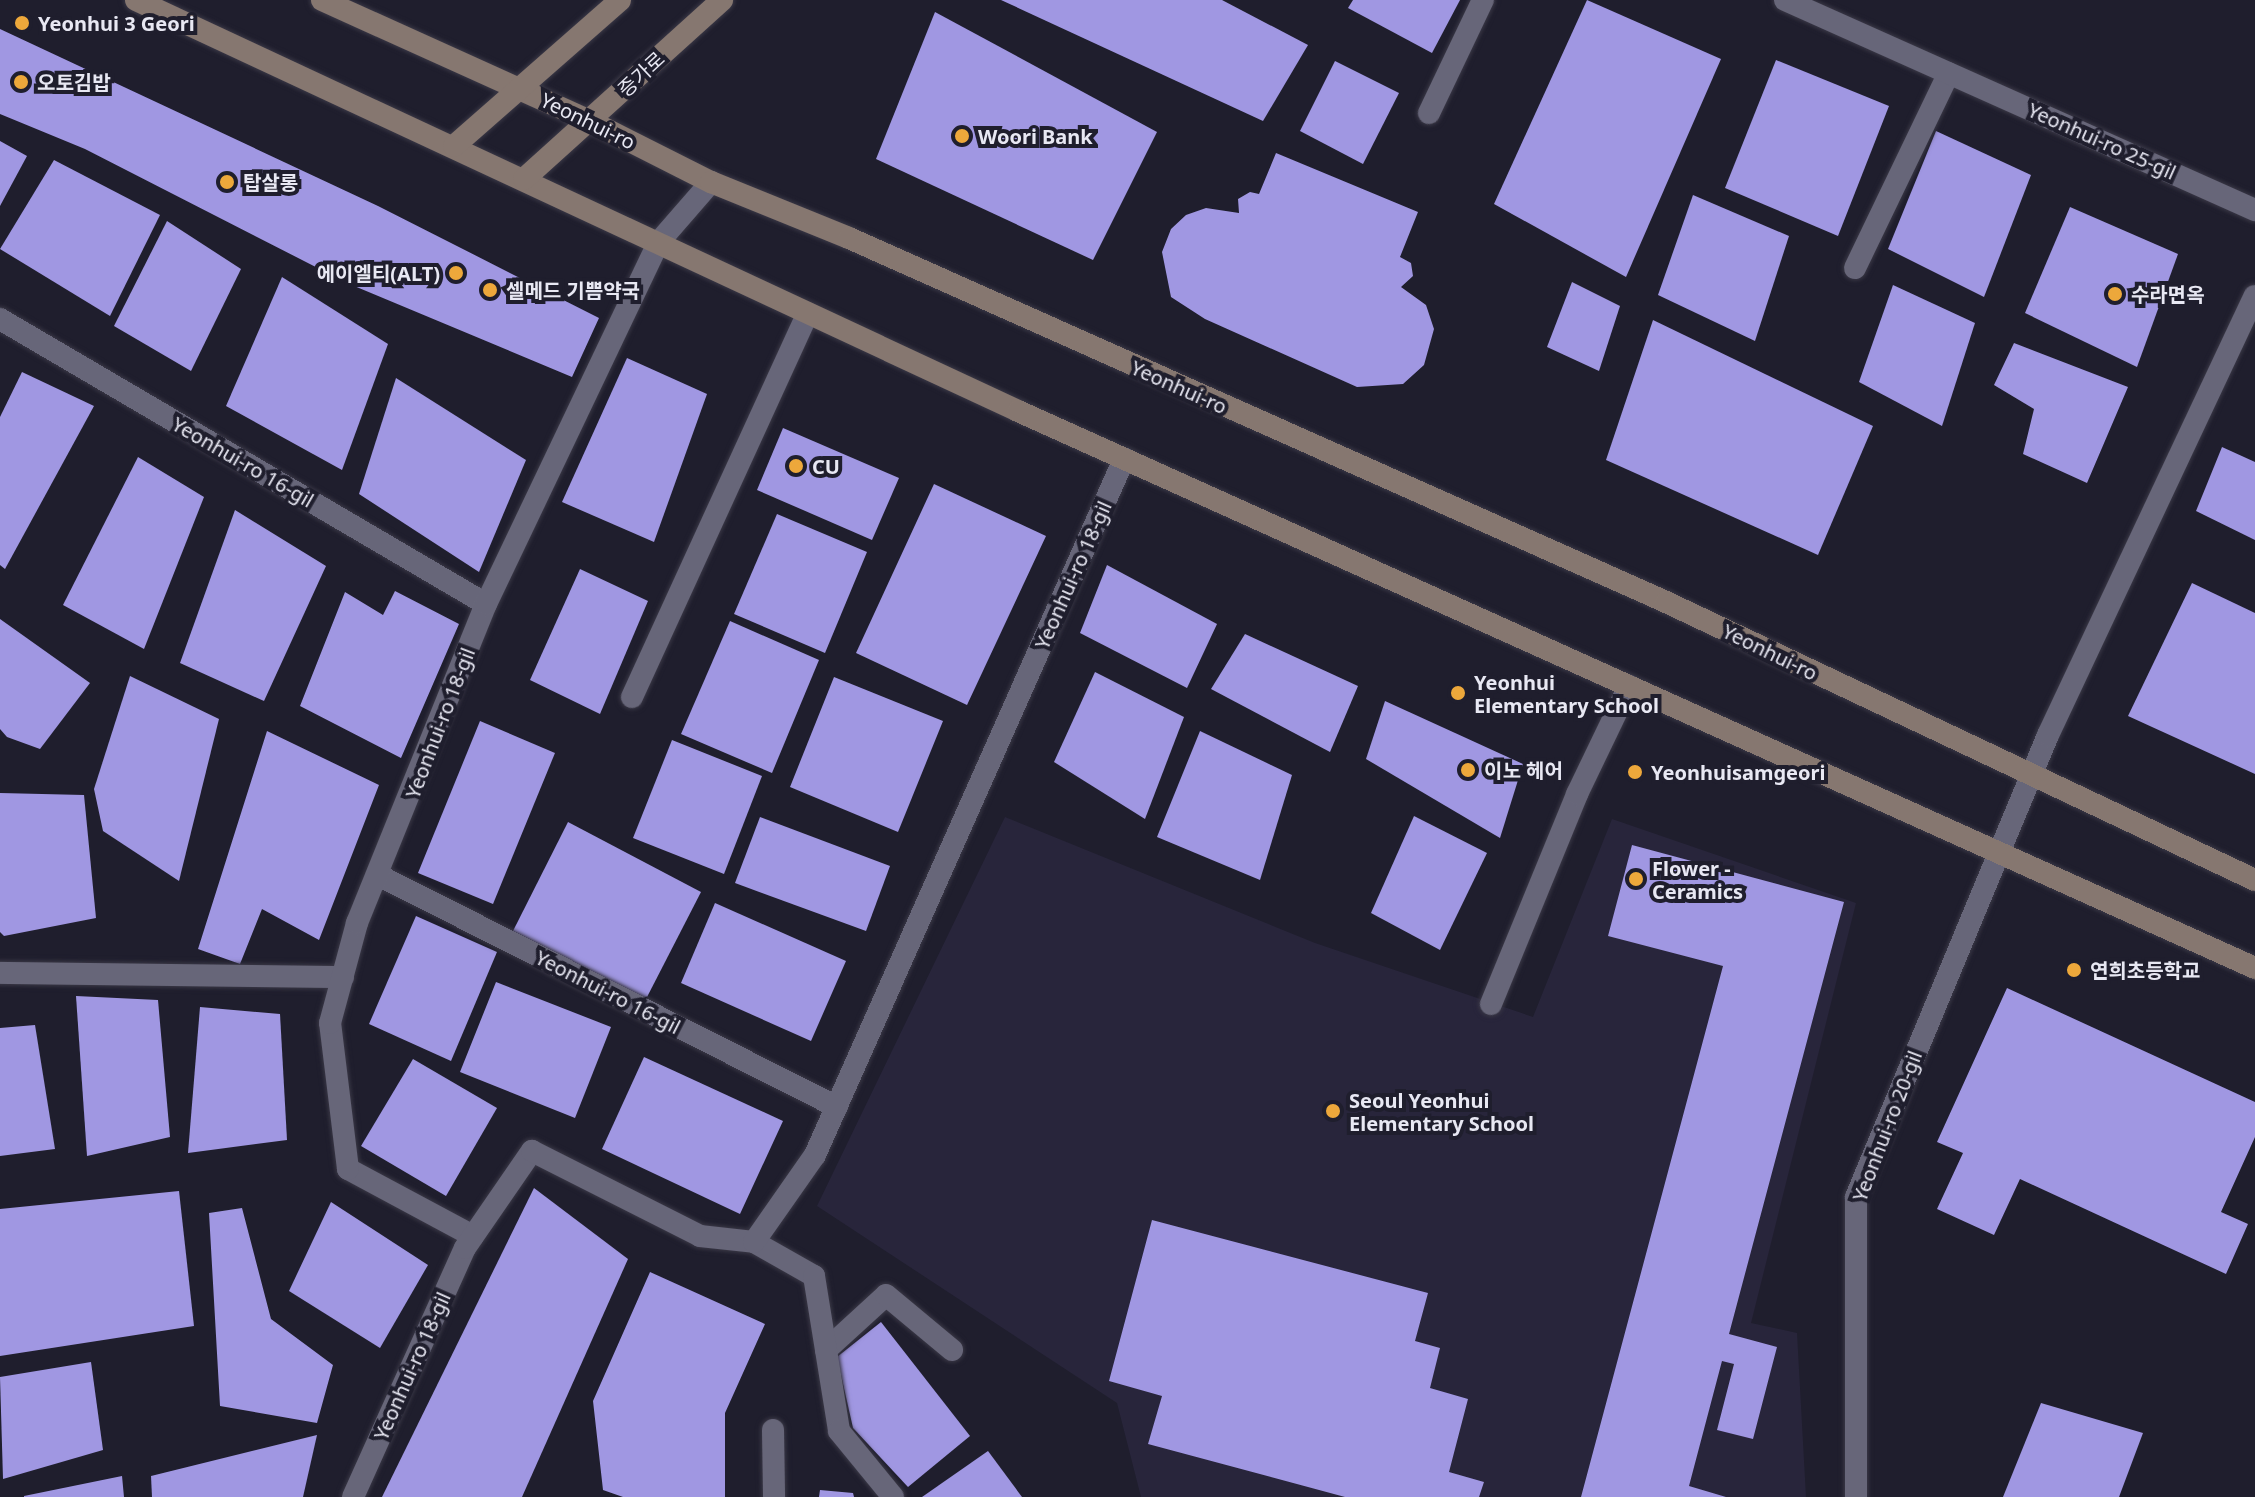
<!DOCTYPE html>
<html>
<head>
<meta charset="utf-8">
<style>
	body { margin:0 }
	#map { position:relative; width:2255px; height:1497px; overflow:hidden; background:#1f1e2d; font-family:"Noto Sans","Noto Sans KR",sans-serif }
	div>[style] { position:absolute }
	.built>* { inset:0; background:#28253b }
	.building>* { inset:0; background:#a097e2 }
	.roads { filter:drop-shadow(0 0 2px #3a3846) drop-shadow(0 0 2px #3a3846) }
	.service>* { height:22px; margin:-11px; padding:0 11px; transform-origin:11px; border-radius:11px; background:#676679 }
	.minor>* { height:22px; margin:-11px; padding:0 11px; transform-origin:11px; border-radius:11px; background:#676679 }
	.secondary>* { height:22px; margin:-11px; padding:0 11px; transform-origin:11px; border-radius:11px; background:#867770 }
	.dots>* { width:22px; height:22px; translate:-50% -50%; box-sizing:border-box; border:4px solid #1f1e2d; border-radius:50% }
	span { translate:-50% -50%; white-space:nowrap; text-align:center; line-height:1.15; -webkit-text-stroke:8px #1f1e2d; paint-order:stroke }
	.poi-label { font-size:20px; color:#e8e8f3; font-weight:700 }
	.left { translate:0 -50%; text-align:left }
	.right { translate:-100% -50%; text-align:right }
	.street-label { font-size:20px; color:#e8e8f3 }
</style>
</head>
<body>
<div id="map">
	<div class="built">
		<div style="clip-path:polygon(1005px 817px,1315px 943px,1533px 1017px,1612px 819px,1856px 903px,1751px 1323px,1797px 1333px,1806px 1497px,1141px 1497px,1117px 1403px,817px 1206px)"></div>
	</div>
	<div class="building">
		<div style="clip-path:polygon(1001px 0,1222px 0,1308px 45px,1263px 121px)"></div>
		<div style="clip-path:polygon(1353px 0,1460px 0,1432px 53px,1348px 8px)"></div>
		<div style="clip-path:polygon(1587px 0,1721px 59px,1626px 277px,1494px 204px)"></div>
		<div style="clip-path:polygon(935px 12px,1157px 132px,1093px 260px,876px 159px)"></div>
		<div style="clip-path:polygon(0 29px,378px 206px,599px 318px,572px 377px,347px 283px,85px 149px,0 114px)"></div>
		<div style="clip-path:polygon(1776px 60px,1889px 106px,1838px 236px,1725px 188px)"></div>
		<div style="clip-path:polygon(1335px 61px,1399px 93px,1363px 164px,1300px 131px)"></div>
		<div style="clip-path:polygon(1936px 131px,2031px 175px,1984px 297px,1888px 249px)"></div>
		<div style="clip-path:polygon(0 141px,27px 156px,0 206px)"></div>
		<div style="clip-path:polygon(1276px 153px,1418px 212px,1400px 257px,1411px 263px,1413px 276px,1401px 287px,1426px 305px,1434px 329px,1424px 365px,1403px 384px,1357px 387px,1205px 319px,1171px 297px,1162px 252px,1171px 229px,1186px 215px,1206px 208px,1239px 213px,1238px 199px,1250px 192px,1259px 194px)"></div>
		<div style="clip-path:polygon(54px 160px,160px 215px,110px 316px,0 249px)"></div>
		<div style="clip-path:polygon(1693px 195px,1789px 236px,1755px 341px,1658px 295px)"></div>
		<div style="clip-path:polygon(2070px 207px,2178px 254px,2137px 367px,2025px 313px)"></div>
		<div style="clip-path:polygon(167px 221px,241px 269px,191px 371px,114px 326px)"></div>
		<div style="clip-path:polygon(282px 277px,388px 344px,342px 470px,226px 406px)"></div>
		<div style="clip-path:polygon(1572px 282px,1620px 306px,1599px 371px,1547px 347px)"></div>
		<div style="clip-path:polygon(1893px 285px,1975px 323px,1942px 426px,1859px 382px)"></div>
		<div style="clip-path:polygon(1653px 320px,1873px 426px,1818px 555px,1606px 460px)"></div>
		<div style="clip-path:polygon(2014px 343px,2128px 387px,2087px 483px,2023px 454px,2034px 409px,1994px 385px)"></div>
		<div style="clip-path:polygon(627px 358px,707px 394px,654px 542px,562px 502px)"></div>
		<div style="clip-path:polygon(22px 372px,94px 406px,5px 569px,0 565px,0 417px)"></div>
		<div style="clip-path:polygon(396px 378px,526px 460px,479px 572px,359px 494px)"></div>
		<div style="clip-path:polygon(783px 428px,899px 478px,872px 540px,757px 490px)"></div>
		<div style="clip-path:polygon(2222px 447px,2255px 462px,2255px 540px,2196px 511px)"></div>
		<div style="clip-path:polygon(138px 457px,204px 497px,144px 649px,63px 605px)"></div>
		<div style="clip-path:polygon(934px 484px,1046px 536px,967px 705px,856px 653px)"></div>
		<div style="clip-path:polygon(235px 510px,326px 566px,264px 701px,180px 663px)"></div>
		<div style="clip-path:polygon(777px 514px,867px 552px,825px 653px,734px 614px)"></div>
		<div style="clip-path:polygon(1107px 565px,1217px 624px,1187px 688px,1080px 633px)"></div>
		<div style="clip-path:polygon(580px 569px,648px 601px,600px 714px,530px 680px)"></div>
		<div style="clip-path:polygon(2192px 583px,2255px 613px,2255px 774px,2128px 716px)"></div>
		<div style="clip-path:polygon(395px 591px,459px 624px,401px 758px,300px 706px,345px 592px,383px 615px)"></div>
		<div style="clip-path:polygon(0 619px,90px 683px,40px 749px,7px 737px,0 729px)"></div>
		<div style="clip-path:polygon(730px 621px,819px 660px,772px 773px,681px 734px)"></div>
		<div style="clip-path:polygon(1245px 634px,1358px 686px,1330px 752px,1211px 689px)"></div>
		<div style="clip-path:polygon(1095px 672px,1184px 717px,1145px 819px,1054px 762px)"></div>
		<div style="clip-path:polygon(130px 676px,219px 719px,179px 881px,103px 831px,94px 789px)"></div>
		<div style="clip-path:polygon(834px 677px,943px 721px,898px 832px,790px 787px)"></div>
		<div style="clip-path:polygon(1385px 701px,1523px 764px,1500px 838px,1366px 759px)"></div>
		<div style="clip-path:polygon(480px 721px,555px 753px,493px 904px,418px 873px)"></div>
		<div style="clip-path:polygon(267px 731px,379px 785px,319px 940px,262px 909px,240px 964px,198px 949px)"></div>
		<div style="clip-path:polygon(1200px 731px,1292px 775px,1260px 880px,1157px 837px)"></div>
		<div style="clip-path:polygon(672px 740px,762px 776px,724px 874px,633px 838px)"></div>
		<div style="clip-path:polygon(0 793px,84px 795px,96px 918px,4px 936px,0 932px)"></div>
		<div style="clip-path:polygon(1414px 816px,1487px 853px,1440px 950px,1371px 913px)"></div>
		<div style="clip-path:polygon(760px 817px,890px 866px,866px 931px,735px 883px)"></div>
		<div style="clip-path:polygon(568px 822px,701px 892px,646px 999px,513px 931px)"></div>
		<div style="clip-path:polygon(1632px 845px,1844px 902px,1729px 1334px,1777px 1347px,1753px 1439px,1717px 1430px,1734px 1364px,1722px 1361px,1689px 1486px,1726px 1497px,1581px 1497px,1723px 966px,1608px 936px)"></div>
		<div style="clip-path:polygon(715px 903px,846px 961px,811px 1041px,681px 983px)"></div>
		<div style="clip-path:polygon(416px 916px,497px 952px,451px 1061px,369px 1024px)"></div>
		<div style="clip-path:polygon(496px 982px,611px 1027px,575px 1118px,460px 1072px)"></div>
		<div style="clip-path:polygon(2007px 988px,2255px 1102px,2255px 1137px,2221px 1212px,2248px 1224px,2226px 1274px,2020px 1179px,1994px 1235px,1937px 1209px,1963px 1153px,1937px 1142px)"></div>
		<div style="clip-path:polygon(76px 996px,158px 1000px,170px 1137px,87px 1156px)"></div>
		<div style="clip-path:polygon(200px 1007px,280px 1014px,287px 1140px,188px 1153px)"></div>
		<div style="clip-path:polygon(35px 1025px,55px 1149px,0 1156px,0 1028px)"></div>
		<div style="clip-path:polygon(644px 1057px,783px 1121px,740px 1214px,602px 1149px)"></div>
		<div style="clip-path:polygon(413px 1059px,497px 1108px,446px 1196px,361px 1146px)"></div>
		<div style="clip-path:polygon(534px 1188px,628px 1259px,522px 1497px,382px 1497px)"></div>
		<div style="clip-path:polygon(179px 1191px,194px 1326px,0 1356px,0 1209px)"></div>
		<div style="clip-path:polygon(331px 1202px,428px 1265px,380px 1348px,289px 1291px)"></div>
		<div style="clip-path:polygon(242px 1208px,271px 1319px,333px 1365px,317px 1423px,220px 1406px,209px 1213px)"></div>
		<div style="clip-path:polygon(1152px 1220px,1428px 1293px,1415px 1341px,1440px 1348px,1430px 1388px,1468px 1399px,1449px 1472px,1484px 1482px,1479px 1497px,1345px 1497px,1148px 1444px,1162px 1396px,1109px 1381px)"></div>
		<div style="clip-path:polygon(650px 1272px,765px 1324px,725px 1413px,725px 1497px,623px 1497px,603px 1490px,593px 1401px)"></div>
		<div style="clip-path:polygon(881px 1322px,970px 1436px,908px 1487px,853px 1428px,837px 1357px)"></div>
		<div style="clip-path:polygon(91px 1362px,103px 1450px,3px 1479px,0 1377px)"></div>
		<div style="clip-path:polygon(2041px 1403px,2143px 1433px,2119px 1497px,2003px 1497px)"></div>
		<div style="clip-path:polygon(317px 1435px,303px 1497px,152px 1497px,151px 1476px)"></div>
		<div style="clip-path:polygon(988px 1451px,1022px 1497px,922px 1497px)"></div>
		<div style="clip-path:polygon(122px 1476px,124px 1497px,24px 1497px,24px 1496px)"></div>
		<div style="clip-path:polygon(820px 1490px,853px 1493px,854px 1497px,819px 1497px)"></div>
	</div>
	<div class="roads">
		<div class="service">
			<div style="left:1429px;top:113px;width:125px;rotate:-64.5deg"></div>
			<div style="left:1855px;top:268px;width:216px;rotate:-64.3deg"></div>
			<div style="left:632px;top:697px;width:422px;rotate:-65.4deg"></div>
			<div style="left:826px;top:1350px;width:81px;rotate:-42.5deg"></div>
			<div style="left:886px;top:1295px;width:86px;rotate:39.8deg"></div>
			<div style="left:773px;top:1430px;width:67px;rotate:89.1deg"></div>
		</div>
		<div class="minor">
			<div style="left:1785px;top:0;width:515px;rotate:24.08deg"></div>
			<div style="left:0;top:319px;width:563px;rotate:30.39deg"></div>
			<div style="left:380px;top:876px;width:512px;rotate:26.82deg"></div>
			<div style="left:0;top:973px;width:343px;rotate:0.7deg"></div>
			<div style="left:1491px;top:1004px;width:227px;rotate:-67.7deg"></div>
			<div style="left:1577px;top:794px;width:120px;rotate:-64.3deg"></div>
			<div style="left:473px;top:1236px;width:142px;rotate:-151.8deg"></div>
			<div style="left:348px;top:1169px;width:147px;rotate:-97deg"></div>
			<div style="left:330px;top:1023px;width:104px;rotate:-74.9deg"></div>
			<div style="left:357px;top:923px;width:344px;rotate:-68deg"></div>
			<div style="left:486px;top:604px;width:400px;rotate:-64.5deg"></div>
			<div style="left:658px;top:243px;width:81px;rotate:-49deg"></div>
			<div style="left:754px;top:1242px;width:69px;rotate:29.5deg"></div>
			<div style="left:814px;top:1276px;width:157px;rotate:80.8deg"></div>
			<div style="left:839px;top:1431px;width:85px;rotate:50.7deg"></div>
			<div style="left:353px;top:1497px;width:273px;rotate:-65.8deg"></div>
			<div style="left:465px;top:1248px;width:118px;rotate:-55.4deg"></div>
			<div style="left:532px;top:1151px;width:188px;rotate:26.8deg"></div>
			<div style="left:700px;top:1236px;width:54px;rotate:6.3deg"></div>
			<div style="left:754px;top:1242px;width:106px;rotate:-55deg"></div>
			<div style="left:815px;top:1155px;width:762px;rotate:-66.06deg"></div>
			<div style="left:1856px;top:1497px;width:300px;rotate:-90deg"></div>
			<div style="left:1856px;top:1197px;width:500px;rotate:-67.43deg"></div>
			<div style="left:2048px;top:735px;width:485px;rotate:-64.8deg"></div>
		</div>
		<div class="secondary">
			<div style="left:136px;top:0;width:973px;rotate:24.98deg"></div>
			<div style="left:1018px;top:411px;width:1357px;rotate:24.24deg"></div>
			<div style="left:322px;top:0;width:294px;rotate:24.3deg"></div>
			<div style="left:590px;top:121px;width:136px;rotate:26.8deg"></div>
			<div style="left:711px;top:182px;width:149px;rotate:22.1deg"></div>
			<div style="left:849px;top:238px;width:894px;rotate:24.01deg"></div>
			<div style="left:1666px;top:602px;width:651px;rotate:25.27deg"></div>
			<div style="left:454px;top:146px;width:221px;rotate:-41.3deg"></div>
			<div style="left:524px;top:179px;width:267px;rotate:-42.1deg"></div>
		</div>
	</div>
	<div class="dots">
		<div style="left:22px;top:23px;background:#eda83b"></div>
		<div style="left:21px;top:82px;background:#eda83b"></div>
		<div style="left:962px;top:136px;background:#eda83b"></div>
		<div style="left:227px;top:182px;background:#eda83b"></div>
		<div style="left:456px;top:273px;background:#eda83b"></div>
		<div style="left:490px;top:290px;background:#eda83b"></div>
		<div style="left:2115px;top:294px;background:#eda83b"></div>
		<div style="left:796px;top:466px;background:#eda83b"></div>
		<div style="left:1458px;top:693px;background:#eda83b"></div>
		<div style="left:1468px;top:770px;background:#eda83b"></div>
		<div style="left:1635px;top:772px;background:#eda83b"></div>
		<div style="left:1636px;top:879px;background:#eda83b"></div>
		<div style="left:2074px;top:970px;background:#eda83b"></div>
		<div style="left:1333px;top:1111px;background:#eda83b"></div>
	</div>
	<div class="poi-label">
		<span class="left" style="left:38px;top:23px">Yeonhui 3 Geori</span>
		<span class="left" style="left:37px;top:82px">오토김밥</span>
		<span class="left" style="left:978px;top:136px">Woori Bank</span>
		<span class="left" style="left:243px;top:182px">탑살롱</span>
		<span class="right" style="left:440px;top:273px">에이엘티(ALT)</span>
		<span class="left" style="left:506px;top:290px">셀메드 기쁨약국</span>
		<span class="left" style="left:2131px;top:294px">수라면옥</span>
		<span class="left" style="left:812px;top:466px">CU</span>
		<span class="left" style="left:1474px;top:694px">Yeonhui<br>Elementary School</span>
		<span class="left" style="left:1484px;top:770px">이노 헤어</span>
		<span class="left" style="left:1651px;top:772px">Yeonhuisamgeori</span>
		<span class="left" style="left:1652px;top:880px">Flower -<br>Ceramics</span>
		<span class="left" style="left:2090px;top:970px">연희초등학교</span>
		<span class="left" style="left:1349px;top:1112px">Seoul Yeonhui<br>Elementary School</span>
	</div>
	<div class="street-label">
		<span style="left:641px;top:74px;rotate:-43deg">증가로</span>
		<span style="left:588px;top:121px;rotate:26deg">Yeonhui-ro</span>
		<span style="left:2102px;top:141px;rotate:24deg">Yeonhui-ro 25-gil</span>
		<span style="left:1179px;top:387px;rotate:24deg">Yeonhui-ro</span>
		<span style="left:243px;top:462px;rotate:30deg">Yeonhui-ro 16-gil</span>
		<span style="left:1073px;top:575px;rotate:-66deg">Yeonhui-ro 18-gil</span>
		<span style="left:1770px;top:652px;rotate:26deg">Yeonhui-ro</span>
		<span style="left:440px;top:723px;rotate:-69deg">Yeonhui-ro 18-gil</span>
		<span style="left:608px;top:992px;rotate:27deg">Yeonhui-ro 16-gil</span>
		<span style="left:1887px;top:1126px;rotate:-69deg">Yeonhui-ro 20-gil</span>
		<span style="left:412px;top:1366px;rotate:-66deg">Yeonhui-ro 18-gil</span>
	</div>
</div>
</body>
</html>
